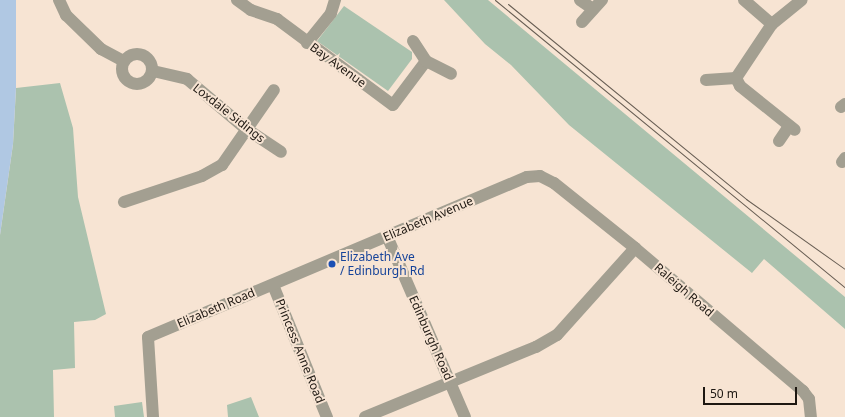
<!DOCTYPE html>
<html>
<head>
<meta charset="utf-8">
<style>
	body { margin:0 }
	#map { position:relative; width:845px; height:417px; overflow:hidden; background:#f7e4d3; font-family:"Noto Sans",sans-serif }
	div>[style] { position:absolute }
	.green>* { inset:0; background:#abc2ae }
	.water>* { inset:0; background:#b0c8e3 }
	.minor>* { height:12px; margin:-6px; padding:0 6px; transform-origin:6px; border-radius:6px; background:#a39f91 }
	.minor>.ring { margin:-6px; padding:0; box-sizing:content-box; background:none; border:12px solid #a39f91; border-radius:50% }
	.tram>* { height:1px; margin:-0.5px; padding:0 0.5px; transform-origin:0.5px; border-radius:0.5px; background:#675d53 }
	.dots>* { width:11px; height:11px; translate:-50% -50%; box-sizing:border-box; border:2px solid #f7e4d3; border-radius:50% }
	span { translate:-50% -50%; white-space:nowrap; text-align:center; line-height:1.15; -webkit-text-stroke:4px #f7e4d3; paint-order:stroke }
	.street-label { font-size:12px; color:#1e1812 }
	.transit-label { font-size:12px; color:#164399 }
	.left { translate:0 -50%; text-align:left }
	.scale { position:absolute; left:703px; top:387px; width:94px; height:18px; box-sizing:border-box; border:2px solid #1e1812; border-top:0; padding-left:5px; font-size:12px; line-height:14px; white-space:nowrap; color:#1e1812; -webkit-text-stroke:3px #f7e4d3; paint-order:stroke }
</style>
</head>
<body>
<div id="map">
	<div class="green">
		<div style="clip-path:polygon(444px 0,488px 0,845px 297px,845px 329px,764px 259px,752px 273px,569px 125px,511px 65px,485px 44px)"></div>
		<div style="clip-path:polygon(344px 6px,412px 52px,412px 59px,388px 91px,317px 41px)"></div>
		<div style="clip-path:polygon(60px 83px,73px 128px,78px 197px,106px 314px,95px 320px,74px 322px,75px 368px,53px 370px,54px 417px,0 417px,0 235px,13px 144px,16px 88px)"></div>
		<div style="clip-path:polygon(251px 397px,259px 417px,228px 417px,227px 405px)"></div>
		<div style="clip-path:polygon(142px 402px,144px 417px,115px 417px,114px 406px)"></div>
	</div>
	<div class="water">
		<div style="clip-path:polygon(0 0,16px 0,16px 88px,13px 144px,0 235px)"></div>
	</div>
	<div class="minor">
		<div style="left:59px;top:0;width:17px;rotate:65deg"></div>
		<div style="left:66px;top:15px;width:49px;rotate:44.2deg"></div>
		<div style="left:101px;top:49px;width:26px;rotate:28deg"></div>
		<div style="left:237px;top:0;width:17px;rotate:36deg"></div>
		<div style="left:251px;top:10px;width:28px;rotate:19deg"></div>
		<div style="left:277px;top:19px;width:144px;rotate:36.6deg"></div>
		<div style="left:393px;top:105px;width:55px;rotate:-53.1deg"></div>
		<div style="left:580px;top:0;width:16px;rotate:35deg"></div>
		<div style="left:744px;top:0;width:37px;rotate:41deg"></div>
		<div style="left:772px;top:24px;width:65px;rotate:123.7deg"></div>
		<div style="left:736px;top:78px;width:9px;rotate:63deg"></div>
		<div style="left:740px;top:86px;width:70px;rotate:38.7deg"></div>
		<div style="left:582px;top:22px;width:30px;rotate:-48deg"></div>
		<div style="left:772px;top:24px;width:38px;rotate:-39deg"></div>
		<div style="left:413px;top:41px;width:24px;rotate:57deg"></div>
		<div style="left:426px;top:61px;width:28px;rotate:27deg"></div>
		<div style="left:307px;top:43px;width:38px;rotate:-51deg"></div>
		<div style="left:331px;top:13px;width:14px;rotate:-73deg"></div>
		<div class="ring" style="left:122px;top:54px;width:18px;height:18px"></div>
		<div style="left:153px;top:71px;width:35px;rotate:13deg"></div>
		<div style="left:187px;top:79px;width:76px;rotate:40.2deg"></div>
		<div style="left:245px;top:128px;width:43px;rotate:33.7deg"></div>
		<div style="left:706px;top:80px;width:30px;rotate:-4deg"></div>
		<div style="left:841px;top:107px;width:5px;rotate:-37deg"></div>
		<div style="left:779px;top:141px;width:18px;rotate:-56deg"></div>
		<div style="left:842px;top:162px;width:5px;rotate:-53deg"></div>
		<div style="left:124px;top:202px;width:82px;rotate:-18.4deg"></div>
		<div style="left:202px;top:176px;width:23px;rotate:-29deg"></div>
		<div style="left:222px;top:165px;width:91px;rotate:-55.3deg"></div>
		<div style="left:387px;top:236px;width:197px;rotate:66.7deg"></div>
		<div style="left:273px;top:285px;width:143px;rotate:67.8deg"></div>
		<div style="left:153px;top:417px;width:80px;rotate:-93.6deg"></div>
		<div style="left:148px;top:337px;width:411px;rotate:-22.9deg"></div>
		<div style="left:527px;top:177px;width:13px;rotate:-4deg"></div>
		<div style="left:540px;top:176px;width:16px;rotate:27deg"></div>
		<div style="left:554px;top:183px;width:104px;rotate:38.7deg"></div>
		<div style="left:635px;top:248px;width:221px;rotate:40.4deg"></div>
		<div style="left:803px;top:391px;width:10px;rotate:53deg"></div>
		<div style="left:809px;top:399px;width:18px;rotate:84deg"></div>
		<div style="left:365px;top:417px;width:185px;rotate:-22.3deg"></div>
		<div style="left:536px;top:347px;width:24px;rotate:-30deg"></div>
		<div style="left:557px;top:335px;width:117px;rotate:-48.1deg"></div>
	</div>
	<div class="tram">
		<div style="left:495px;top:0;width:453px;rotate:39.4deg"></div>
		<div style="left:508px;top:4px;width:308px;rotate:39.3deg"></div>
		<div style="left:746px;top:199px;width:121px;rotate:35.3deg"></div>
	</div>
	<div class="dots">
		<div style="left:332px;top:264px;background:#1a4fb4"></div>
	</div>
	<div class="street-label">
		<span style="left:338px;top:65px;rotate:36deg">Bay Avenue</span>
		<span style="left:229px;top:113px;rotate:38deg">Loxdale Sidings</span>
		<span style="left:428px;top:219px;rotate:-23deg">Elizabeth Avenue</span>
		<span style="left:684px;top:290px;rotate:41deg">Raleigh Road</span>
		<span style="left:216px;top:308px;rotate:-23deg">Elizabeth Road</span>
		<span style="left:431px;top:338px;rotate:66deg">Edinburgh Road</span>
		<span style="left:300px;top:351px;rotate:68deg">Princess Anne Road</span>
	</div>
	<div class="transit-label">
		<span class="left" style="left:340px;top:264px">Elizabeth Ave<br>/ Edinburgh Rd</span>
	</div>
	<div class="scale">50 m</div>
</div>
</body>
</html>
